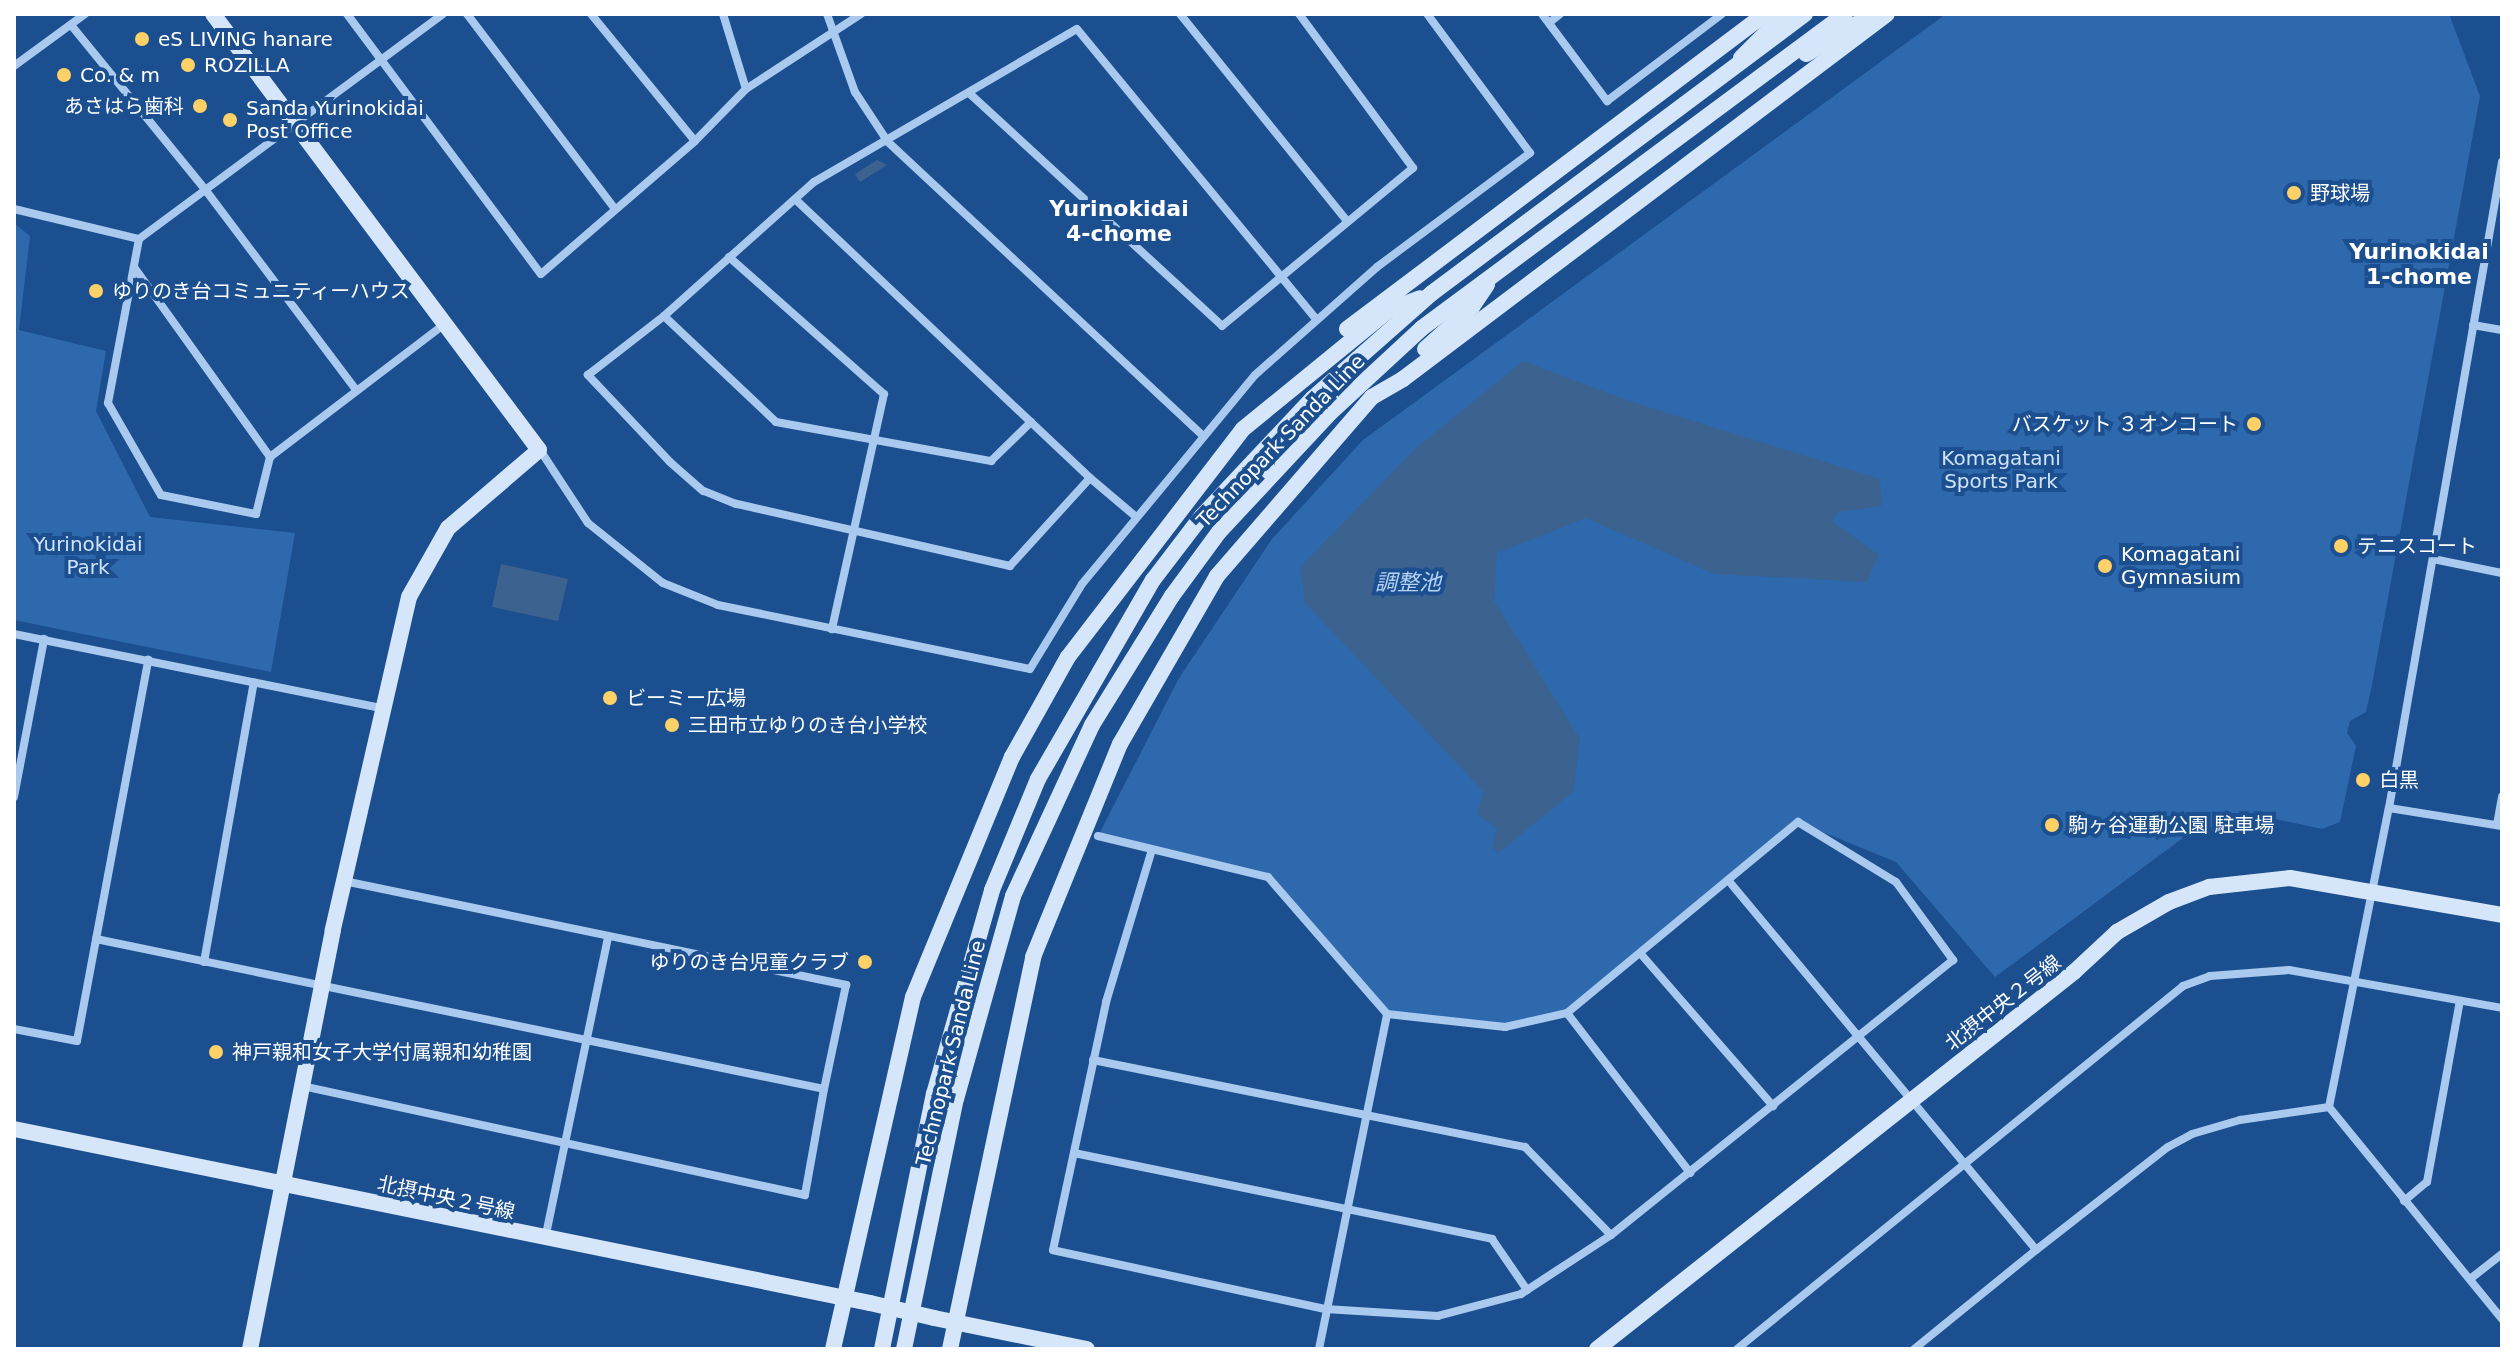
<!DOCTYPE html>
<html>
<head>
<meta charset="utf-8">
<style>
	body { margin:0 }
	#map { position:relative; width:2516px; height:1363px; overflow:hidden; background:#1b4f8f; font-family:"DejaVu Sans","Noto Sans JP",sans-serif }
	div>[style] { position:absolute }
	.green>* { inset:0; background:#2e69ad }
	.water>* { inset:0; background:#3c6290 }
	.street>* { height:8px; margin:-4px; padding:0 4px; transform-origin:4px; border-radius:4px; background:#a9c9ee }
	.secondary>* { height:16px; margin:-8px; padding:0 8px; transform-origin:8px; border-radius:8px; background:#d6e6fa }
	.secondary-bridge>* { height:16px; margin:-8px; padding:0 8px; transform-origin:8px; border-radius:8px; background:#d6e6fa }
	.dots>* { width:22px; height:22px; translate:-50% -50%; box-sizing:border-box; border:4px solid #1b4f8f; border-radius:50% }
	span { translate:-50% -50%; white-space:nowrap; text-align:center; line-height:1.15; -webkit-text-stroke:8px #1b4f8f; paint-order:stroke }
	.poi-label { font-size:20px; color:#fff }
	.left { translate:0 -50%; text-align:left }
	.right { translate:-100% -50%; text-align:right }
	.street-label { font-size:20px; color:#fff }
	.park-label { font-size:20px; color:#cfe3fa }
	.neighbourhood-label { font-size:22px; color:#fff; font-weight:700 }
	.water-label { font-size:22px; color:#b5d3f5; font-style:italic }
	.frame { position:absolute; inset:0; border:16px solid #fff; pointer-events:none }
</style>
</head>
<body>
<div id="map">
	<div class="green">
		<div style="clip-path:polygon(1946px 14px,2449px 14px,2480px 96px,2372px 685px,2366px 712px,2350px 721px,2347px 733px,2356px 746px,2340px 822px,2322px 829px,2252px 814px,2230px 827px,2187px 835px,1995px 977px,1896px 862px,1798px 822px,1567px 1013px,1505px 1027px,1387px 1014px,1268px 877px,1098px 836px,1179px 678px,1272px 539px,1363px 440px)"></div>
		<div style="clip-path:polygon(14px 223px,30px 236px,19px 330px,106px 351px,96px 411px,150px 517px,295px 533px,271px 672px,14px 620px)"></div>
	</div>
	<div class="water">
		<div style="clip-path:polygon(877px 160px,887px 165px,860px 182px,855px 174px)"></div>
		<div style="clip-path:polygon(1523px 361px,1632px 402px,1880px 479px,1882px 506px,1837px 512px,1833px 522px,1879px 555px,1867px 582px,1714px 574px,1586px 518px,1497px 553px,1494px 601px,1580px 739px,1573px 792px,1498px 853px,1492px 847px,1497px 828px,1477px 814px,1484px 792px,1305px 603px,1300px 567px,1415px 449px)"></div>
		<div style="clip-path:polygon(501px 564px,568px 579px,558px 621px,492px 607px)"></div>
	</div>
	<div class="street">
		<div style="left:347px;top:14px;width:324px;rotate:53.3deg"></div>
		<div style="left:541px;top:274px;width:203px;rotate:-40.8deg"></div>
		<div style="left:695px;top:141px;width:73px;rotate:-45.6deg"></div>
		<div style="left:746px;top:89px;width:137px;rotate:-33.1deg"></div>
		<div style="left:443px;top:14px;width:378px;rotate:143.5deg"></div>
		<div style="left:139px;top:239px;width:167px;rotate:100.7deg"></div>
		<div style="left:108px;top:403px;width:106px;rotate:60.1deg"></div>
		<div style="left:161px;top:495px;width:97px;rotate:11.3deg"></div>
		<div style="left:256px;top:514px;width:59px;rotate:-76.2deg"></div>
		<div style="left:270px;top:457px;width:223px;rotate:-37.3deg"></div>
		<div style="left:467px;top:14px;width:245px;rotate:52.8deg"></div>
		<div style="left:591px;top:14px;width:164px;rotate:50.7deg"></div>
		<div style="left:723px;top:14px;width:78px;rotate:73deg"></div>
		<div style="left:827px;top:14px;width:83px;rotate:70.3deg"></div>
		<div style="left:855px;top:92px;width:60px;rotate:56.6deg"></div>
		<div style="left:888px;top:142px;width:429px;rotate:43deg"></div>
		<div style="left:1180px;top:14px;width:266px;rotate:51.1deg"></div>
		<div style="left:1542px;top:14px;width:109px;rotate:53.2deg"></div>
		<div style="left:1607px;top:101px;width:144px;rotate:-37.1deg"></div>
		<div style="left:1549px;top:23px;width:14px;rotate:-39deg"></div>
		<div style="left:71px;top:25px;width:215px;rotate:50.8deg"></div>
		<div style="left:207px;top:192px;width:248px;rotate:53deg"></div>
		<div style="left:14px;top:66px;width:88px;rotate:-36.2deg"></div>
		<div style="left:969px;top:93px;width:344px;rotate:42.6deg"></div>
		<div style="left:1222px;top:326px;width:248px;rotate:-39.6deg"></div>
		<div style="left:1413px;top:168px;width:192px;rotate:-126.5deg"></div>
		<div style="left:795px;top:199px;width:406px;rotate:43.4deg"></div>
		<div style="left:14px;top:209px;width:129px;rotate:13.5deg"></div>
		<div style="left:729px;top:257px;width:207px;rotate:41.5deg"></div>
		<div style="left:884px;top:394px;width:241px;rotate:102.5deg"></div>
		<div style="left:134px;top:267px;width:234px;rotate:54.4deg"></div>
		<div style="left:664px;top:316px;width:154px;rotate:43.4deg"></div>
		<div style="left:776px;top:422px;width:219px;rotate:10.3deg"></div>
		<div style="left:991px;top:461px;width:56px;rotate:-44.3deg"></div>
		<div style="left:2473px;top:325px;width:29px;rotate:10deg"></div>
		<div style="left:540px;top:450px;width:87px;rotate:56.7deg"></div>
		<div style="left:588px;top:523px;width:96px;rotate:38.7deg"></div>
		<div style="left:663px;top:583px;width:59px;rotate:21.8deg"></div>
		<div style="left:718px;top:605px;width:318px;rotate:11.6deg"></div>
		<div style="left:1030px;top:669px;width:100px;rotate:-58.5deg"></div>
		<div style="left:1082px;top:584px;width:271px;rotate:-50.4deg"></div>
		<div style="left:1255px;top:375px;width:163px;rotate:-41.5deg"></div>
		<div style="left:1377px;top:267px;width:191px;rotate:-36.7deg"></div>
		<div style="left:1530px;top:153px;width:173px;rotate:-126.5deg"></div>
		<div style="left:1135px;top:516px;width:59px;rotate:-139.8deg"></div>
		<div style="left:1090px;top:478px;width:119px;rotate:132.3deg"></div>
		<div style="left:1010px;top:566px;width:281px;rotate:-167.2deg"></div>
		<div style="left:736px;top:504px;width:35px;rotate:-158deg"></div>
		<div style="left:703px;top:491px;width:44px;rotate:-138.7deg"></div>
		<div style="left:670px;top:462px;width:120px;rotate:-133.3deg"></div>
		<div style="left:588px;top:375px;width:96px;rotate:-37.8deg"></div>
		<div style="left:664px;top:316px;width:201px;rotate:-41.8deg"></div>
		<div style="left:814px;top:182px;width:304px;rotate:-30.2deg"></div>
		<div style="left:1077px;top:29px;width:374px;rotate:50.5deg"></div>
		<div style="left:2433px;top:559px;width:70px;rotate:11.5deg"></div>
		<div style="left:14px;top:634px;width:373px;rotate:11.4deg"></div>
		<div style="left:14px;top:797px;width:161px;rotate:-79.2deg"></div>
		<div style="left:2389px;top:808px;width:114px;rotate:9.1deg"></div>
		<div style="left:2497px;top:825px;width:29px;rotate:-80deg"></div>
		<div style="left:1098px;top:836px;width:175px;rotate:13.6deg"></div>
		<div style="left:1268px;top:877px;width:181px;rotate:49deg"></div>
		<div style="left:1387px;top:1014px;width:119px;rotate:6.3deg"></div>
		<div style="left:1505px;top:1027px;width:64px;rotate:-12.7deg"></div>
		<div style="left:1567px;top:1013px;width:300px;rotate:-39.6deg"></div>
		<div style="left:1798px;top:822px;width:115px;rotate:31.5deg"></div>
		<div style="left:1896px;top:882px;width:97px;rotate:53.8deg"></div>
		<div style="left:1953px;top:960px;width:439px;rotate:141.2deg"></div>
		<div style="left:1611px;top:1235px;width:108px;rotate:146.8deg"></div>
		<div style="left:1521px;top:1294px;width:86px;rotate:165.2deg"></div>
		<div style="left:1438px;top:1316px;width:113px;rotate:-176.5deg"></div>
		<div style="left:1325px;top:1309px;width:278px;rotate:-167.8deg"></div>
		<div style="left:1053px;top:1250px;width:254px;rotate:-77.9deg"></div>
		<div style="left:1106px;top:1002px;width:156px;rotate:-73.2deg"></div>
		<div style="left:1728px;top:880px;width:481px;rotate:50.2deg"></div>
		<div style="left:2036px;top:1250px;width:157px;rotate:140.9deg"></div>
		<div style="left:344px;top:881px;width:513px;rotate:11.7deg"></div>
		<div style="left:846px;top:985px;width:106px;rotate:101.9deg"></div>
		<div style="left:96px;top:939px;width:743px;rotate:11.64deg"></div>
		<div style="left:824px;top:1089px;width:108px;rotate:100.2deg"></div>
		<div style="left:805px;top:1195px;width:515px;rotate:-167.77deg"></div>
		<div style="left:1640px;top:953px;width:203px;rotate:49deg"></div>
		<div style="left:204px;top:962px;width:284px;rotate:-79.9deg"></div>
		<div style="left:1567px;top:1013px;width:202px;rotate:52.4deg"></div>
		<div style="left:14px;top:1029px;width:64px;rotate:10.8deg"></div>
		<div style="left:77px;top:1041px;width:388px;rotate:-79.4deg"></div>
		<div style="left:1093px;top:1060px;width:441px;rotate:11.4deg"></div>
		<div style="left:1525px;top:1147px;width:123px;rotate:45.7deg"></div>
		<div style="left:2329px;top:1107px;width:305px;rotate:-78.7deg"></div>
		<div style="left:2389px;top:808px;width:656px;rotate:-80.08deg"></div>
		<div style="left:1074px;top:1153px;width:427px;rotate:11.6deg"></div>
		<div style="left:1492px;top:1239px;width:62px;rotate:55.5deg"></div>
		<div style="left:2404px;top:1201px;width:30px;rotate:-40deg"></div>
		<div style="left:2427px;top:1182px;width:184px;rotate:-79.7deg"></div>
		<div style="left:545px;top:1239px;width:308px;rotate:-78.2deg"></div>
		<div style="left:2036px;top:1250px;width:167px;rotate:-38deg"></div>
		<div style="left:2168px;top:1147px;width:27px;rotate:-28deg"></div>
		<div style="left:2192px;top:1134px;width:50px;rotate:-16.3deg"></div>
		<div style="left:2240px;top:1120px;width:90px;rotate:-8.3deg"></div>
		<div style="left:2329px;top:1107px;width:274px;rotate:50.8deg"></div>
		<div style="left:2470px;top:1279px;width:41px;rotate:-38deg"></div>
		<div style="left:1319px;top:1349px;width:342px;rotate:-78.5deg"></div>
		<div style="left:1737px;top:1349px;width:575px;rotate:-39.14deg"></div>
		<div style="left:2183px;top:986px;width:29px;rotate:-20deg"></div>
		<div style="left:2210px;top:976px;width:79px;rotate:-4.3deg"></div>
		<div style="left:2289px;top:970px;width:216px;rotate:10.1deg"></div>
	</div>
	<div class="secondary">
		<div style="left:213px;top:14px;width:544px;rotate:53.21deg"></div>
		<div style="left:539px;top:450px;width:120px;rotate:139.4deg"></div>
		<div style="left:448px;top:528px;width:79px;rotate:119.5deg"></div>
		<div style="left:409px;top:597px;width:342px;rotate:102.9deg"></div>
		<div style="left:333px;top:930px;width:427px;rotate:101.2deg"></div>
		<div style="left:1806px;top:54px;width:69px;rotate:-30.7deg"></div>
		<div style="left:1741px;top:58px;width:62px;rotate:-45deg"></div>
		<div style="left:1347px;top:329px;width:523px;rotate:-37deg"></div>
		<div style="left:1425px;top:349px;width:63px;rotate:-41.8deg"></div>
		<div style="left:1472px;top:307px;width:27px;rotate:-56deg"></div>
		<div style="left:14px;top:1129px;width:874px;rotate:11.49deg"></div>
		<div style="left:934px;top:1318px;width:156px;rotate:11.5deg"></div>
		<div style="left:833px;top:1349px;width:361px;rotate:-77.2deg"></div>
		<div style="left:913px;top:997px;width:260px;rotate:-67.6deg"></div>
		<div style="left:1012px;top:757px;width:115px;rotate:-60.8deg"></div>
		<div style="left:1068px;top:657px;width:287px;rotate:-52.5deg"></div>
		<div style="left:1243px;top:429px;width:188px;rotate:-39.2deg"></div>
		<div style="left:1389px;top:310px;width:33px;rotate:-21deg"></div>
		<div style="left:882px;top:1349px;width:260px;rotate:-78.5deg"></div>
		<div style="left:934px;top:1094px;width:212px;rotate:-74.1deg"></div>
		<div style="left:992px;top:890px;width:120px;rotate:-67.5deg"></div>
		<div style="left:1038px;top:779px;width:230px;rotate:-60deg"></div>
		<div style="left:1153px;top:580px;width:81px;rotate:-52.6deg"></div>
		<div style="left:1202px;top:516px;width:162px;rotate:-46.8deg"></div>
		<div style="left:1313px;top:398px;width:159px;rotate:-41.4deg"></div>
		<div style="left:1432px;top:293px;width:466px;rotate:-36.8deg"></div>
		<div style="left:904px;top:1349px;width:255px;rotate:-78.3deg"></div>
		<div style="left:956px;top:1099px;width:211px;rotate:-74.3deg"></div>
		<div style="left:1013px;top:896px;width:188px;rotate:-65.2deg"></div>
		<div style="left:1092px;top:725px;width:152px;rotate:-58.2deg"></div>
		<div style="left:1172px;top:596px;width:79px;rotate:-53.7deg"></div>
		<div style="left:1219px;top:532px;width:160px;rotate:-47deg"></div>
		<div style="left:1328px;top:415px;width:128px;rotate:-42.8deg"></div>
		<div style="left:1422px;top:328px;width:527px;rotate:-36.59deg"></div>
		<div style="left:950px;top:1349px;width:401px;rotate:-78deg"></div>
		<div style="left:1033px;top:957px;width:230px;rotate:-67.8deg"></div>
		<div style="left:1120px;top:744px;width:194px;rotate:-60deg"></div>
		<div style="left:1217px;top:576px;width:237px;rotate:-49.1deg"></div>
		<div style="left:1372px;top:397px;width:36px;rotate:-30deg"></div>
		<div style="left:1403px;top:379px;width:606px;rotate:-37.02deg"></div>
		<div style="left:1597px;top:1349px;width:608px;rotate:-38.32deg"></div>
		<div style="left:2074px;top:972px;width:59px;rotate:-42.9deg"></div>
		<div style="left:2117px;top:932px;width:60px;rotate:-30deg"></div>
		<div style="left:2169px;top:902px;width:43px;rotate:-20.6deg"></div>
		<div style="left:2209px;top:887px;width:81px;rotate:-6.3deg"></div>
		<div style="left:2290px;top:878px;width:215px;rotate:9.9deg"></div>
	</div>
	<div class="secondary-bridge">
		<div style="left:870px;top:1303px;width:66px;rotate:13.2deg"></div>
	</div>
	<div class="dots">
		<div style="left:142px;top:39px;background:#ffd166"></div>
		<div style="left:188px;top:65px;background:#ffd166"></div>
		<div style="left:64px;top:75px;background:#ffd166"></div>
		<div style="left:200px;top:106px;background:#ffd166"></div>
		<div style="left:230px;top:120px;background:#ffd166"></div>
		<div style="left:2294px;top:193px;background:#ffd166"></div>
		<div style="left:96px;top:291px;background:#ffd166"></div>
		<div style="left:2254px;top:424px;background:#ffd166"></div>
		<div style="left:2341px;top:546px;background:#ffd166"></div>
		<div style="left:2105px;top:566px;background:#ffd166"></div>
		<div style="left:610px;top:698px;background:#ffd166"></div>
		<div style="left:672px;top:725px;background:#ffd166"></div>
		<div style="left:2363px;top:780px;background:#ffd166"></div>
		<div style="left:2052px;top:825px;background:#ffd166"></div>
		<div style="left:865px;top:962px;background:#ffd166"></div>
		<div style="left:216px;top:1052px;background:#ffd166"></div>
	</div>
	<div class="poi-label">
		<span class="left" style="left:158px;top:39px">eS LIVING hanare</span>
		<span class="left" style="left:204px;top:65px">ROZILLA</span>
		<span class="left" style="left:80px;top:75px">Co. &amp; m</span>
		<span class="right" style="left:184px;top:106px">あさはら歯科</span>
		<span class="left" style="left:246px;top:120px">Sanda Yurinokidai<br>Post Office</span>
		<span class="left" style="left:2310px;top:193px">野球場</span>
		<span class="left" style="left:112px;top:291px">ゆりのき台コミュニティーハウス</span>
		<span class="right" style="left:2238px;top:424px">バスケット ３オンコート</span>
		<span class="left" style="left:2357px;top:546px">テニスコート</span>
		<span class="left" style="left:2121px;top:566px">Komagatani<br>Gymnasium</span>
		<span class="left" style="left:626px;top:698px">ビーミー広場</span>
		<span class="left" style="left:688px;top:725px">三田市立ゆりのき台小学校</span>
		<span class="left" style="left:2379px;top:780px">白黒</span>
		<span class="left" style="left:2068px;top:825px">駒ヶ谷運動公園 駐車場</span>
		<span class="right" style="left:849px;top:962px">ゆりのき台児童クラブ</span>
		<span class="left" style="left:232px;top:1052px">神戸親和女子大学付属親和幼稚園</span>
	</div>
	<div class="street-label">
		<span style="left:1281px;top:441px;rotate:-46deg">Technopark Sanda Line</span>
		<span style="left:2003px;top:1003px;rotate:-38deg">北摂中央２号線</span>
		<span style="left:951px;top:1053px;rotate:-76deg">Technopark Sanda Line</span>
		<span style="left:446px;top:1198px;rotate:12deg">北摂中央２号線</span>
	</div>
	<div class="park-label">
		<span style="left:2001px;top:470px">Komagatani<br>Sports Park</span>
		<span style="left:88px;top:556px">Yurinokidai<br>Park</span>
	</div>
	<div class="neighbourhood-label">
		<span style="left:1119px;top:221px">Yurinokidai<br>4-chome</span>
		<span style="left:2419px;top:264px">Yurinokidai<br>1-chome</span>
	</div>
	<div class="water-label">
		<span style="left:1408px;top:583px">調整池</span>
	</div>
	<div class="frame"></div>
</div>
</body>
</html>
